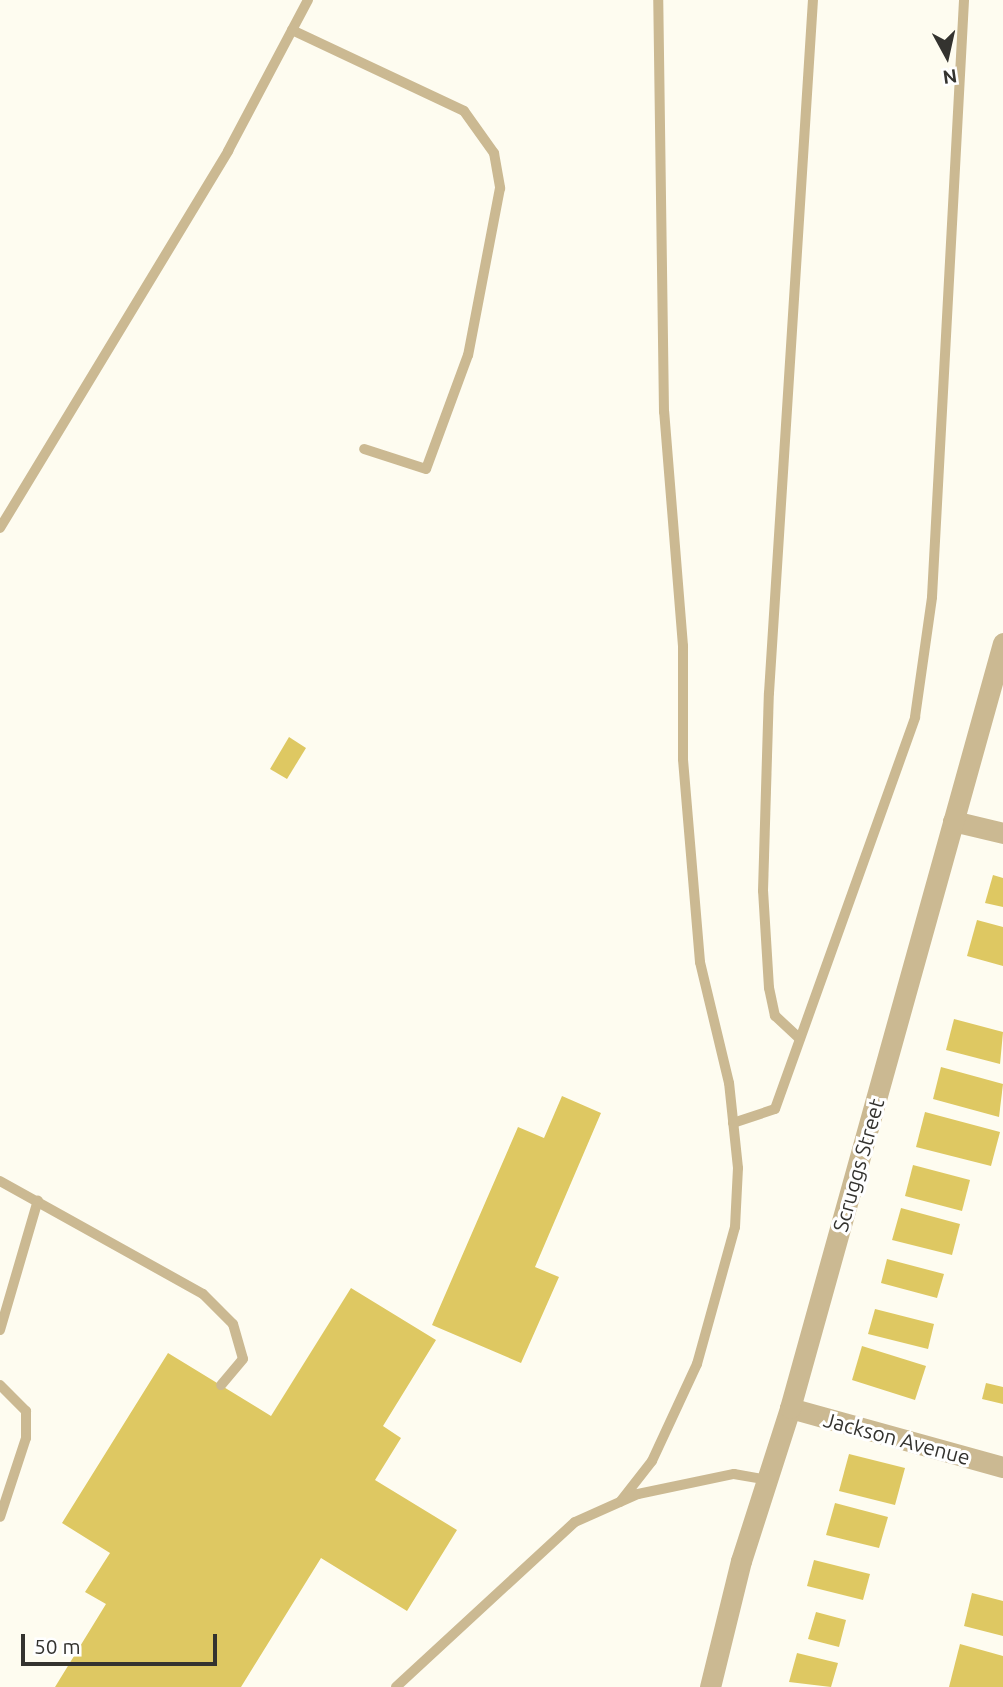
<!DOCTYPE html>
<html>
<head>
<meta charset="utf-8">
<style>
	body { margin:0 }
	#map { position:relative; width:1003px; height:1687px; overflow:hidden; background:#fefcf0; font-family:Ubuntu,sans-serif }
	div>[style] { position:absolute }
	.building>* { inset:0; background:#dec862 }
	.service>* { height:10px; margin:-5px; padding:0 5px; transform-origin:5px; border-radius:5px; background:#cbb992 }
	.minor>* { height:21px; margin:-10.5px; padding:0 10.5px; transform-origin:10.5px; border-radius:10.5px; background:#cbb992 }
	span { translate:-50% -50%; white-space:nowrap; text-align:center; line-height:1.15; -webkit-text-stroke:6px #fff; paint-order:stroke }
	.street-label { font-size:21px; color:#34332f }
	.north { position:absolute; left:912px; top:21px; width:70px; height:70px; -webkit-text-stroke:5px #fff; paint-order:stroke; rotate:172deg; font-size:19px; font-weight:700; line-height:28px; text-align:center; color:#34332f }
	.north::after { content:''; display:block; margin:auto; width:24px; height:32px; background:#34332f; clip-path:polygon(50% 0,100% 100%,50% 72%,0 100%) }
	.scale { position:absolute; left:21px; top:1634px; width:196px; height:32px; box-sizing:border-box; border:4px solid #34332f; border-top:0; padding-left:9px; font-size:21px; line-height:24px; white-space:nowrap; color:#34332f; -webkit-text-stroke:5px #fff; paint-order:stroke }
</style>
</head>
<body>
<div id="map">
	<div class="building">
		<div style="clip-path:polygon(289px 737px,306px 748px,287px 779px,270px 769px)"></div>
		<div style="clip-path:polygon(993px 875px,1003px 878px,1003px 907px,985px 903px)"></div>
		<div style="clip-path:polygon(977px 920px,1003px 927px,1003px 966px,967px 956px)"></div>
		<div style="clip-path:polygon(954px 1019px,1003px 1032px,1000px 1064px,946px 1050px)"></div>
		<div style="clip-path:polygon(941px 1067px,1003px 1084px,999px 1117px,933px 1099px)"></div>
		<div style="clip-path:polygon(562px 1096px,601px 1113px,535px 1267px,559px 1277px,521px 1363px,432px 1325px,518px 1127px,544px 1138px)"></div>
		<div style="clip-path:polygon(925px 1112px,1000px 1132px,991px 1166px,916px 1147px)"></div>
		<div style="clip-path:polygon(913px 1165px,970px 1180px,962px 1211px,905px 1196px)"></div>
		<div style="clip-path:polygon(901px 1208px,960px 1224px,952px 1255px,892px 1240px)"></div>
		<div style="clip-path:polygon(887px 1259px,944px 1274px,937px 1298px,881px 1283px)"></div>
		<div style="clip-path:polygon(351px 1288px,436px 1340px,383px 1426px,401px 1438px,375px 1480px,457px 1530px,407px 1611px,321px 1558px,241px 1687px,55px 1687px,106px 1604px,85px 1592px,110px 1553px,62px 1523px,168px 1353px,271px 1416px)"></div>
		<div style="clip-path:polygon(875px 1309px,934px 1324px,928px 1349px,868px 1334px)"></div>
		<div style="clip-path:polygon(862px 1346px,926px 1366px,915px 1400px,852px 1380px)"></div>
		<div style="clip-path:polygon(986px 1383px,1003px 1387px,1003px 1404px,982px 1399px)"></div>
		<div style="clip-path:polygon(849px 1454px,905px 1468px,895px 1505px,839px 1491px)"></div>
		<div style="clip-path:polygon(835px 1503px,888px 1517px,879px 1548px,826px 1535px)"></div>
		<div style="clip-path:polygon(814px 1560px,870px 1574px,863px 1600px,807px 1586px)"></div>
		<div style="clip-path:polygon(972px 1593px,1003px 1601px,1003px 1636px,964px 1626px)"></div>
		<div style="clip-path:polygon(816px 1612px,846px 1620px,839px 1647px,808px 1639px)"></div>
		<div style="clip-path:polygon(960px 1644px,1003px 1656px,1003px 1687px,949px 1687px)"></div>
		<div style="clip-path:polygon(797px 1653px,838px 1663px,831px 1687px,789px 1682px)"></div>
	</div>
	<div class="service">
		<div style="left:292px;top:30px;width:190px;rotate:25.2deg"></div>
		<div style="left:464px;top:111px;width:52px;rotate:54.5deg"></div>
		<div style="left:494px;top:153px;width:36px;rotate:80deg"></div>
		<div style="left:500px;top:188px;width:170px;rotate:100.8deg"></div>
		<div style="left:468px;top:355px;width:121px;rotate:110.2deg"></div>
		<div style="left:426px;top:469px;width:65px;rotate:-162.1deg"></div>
		<div style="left:0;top:528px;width:441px;rotate:-58.8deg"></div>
		<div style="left:228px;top:151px;width:171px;rotate:-62.1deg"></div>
		<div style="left:799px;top:1038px;width:33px;rotate:-137deg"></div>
		<div style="left:775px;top:1016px;width:29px;rotate:-102deg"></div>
		<div style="left:769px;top:988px;width:97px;rotate:-93.5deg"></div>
		<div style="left:763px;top:891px;width:198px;rotate:-88.3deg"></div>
		<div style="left:769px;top:693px;width:694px;rotate:-86.37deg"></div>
		<div style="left:733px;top:1123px;width:44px;rotate:-18.4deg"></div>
		<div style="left:775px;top:1109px;width:416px;rotate:-70.3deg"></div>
		<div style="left:915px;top:717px;width:121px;rotate:-81.9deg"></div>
		<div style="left:932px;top:597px;width:598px;rotate:-86.93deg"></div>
		<div style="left:0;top:1181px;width:232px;rotate:29.1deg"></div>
		<div style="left:203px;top:1294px;width:42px;rotate:45deg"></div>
		<div style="left:233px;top:1324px;width:36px;rotate:74deg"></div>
		<div style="left:243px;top:1359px;width:34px;rotate:130deg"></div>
		<div style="left:0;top:1330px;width:135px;rotate:-73.7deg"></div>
		<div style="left:0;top:1385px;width:37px;rotate:45deg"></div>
		<div style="left:26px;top:1411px;width:27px;rotate:90deg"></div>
		<div style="left:26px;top:1438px;width:83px;rotate:108.2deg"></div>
		<div style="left:620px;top:1502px;width:52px;rotate:-52deg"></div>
		<div style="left:652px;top:1461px;width:107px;rotate:-65.1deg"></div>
		<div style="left:697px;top:1364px;width:142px;rotate:-74.5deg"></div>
		<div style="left:735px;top:1227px;width:59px;rotate:-87.1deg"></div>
		<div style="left:738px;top:1168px;width:85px;rotate:-96deg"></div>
		<div style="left:729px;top:1083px;width:124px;rotate:-103.5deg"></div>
		<div style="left:700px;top:962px;width:204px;rotate:-94.8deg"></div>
		<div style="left:683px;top:759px;width:113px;rotate:-90deg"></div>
		<div style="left:683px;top:646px;width:235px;rotate:-94.6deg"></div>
		<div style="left:664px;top:412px;width:412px;rotate:-90.8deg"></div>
		<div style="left:396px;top:1687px;width:243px;rotate:-42.7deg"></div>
		<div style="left:575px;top:1522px;width:69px;rotate:-24deg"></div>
		<div style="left:638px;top:1494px;width:98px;rotate:-11.8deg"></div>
		<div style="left:734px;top:1474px;width:34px;rotate:10deg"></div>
	</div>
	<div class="minor">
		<div style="left:953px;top:821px;width:51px;rotate:13.5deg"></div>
		<div style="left:790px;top:1408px;width:221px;rotate:15.5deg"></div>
		<div style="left:710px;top:1687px;width:130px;rotate:-76.2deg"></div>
		<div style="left:741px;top:1561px;width:161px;rotate:-72.2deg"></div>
		<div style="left:790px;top:1408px;width:794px;rotate:-74.44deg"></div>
	</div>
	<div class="street-label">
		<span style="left:858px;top:1165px;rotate:-74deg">Scruggs Street</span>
		<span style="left:897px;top:1438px;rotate:15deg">Jackson Avenue</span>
	</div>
	<div class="north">N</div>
	<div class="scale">50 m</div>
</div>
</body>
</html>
